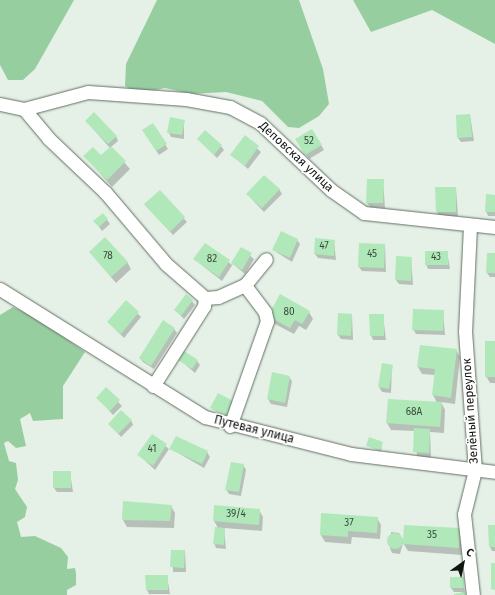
<!DOCTYPE html>
<html>
<head>
<meta charset="utf-8">
<style>
	body { margin:0 }
	#map { position:relative; width:495px; height:595px; overflow:hidden; background:#e5f1e6; font-family:"Fira Sans",sans-serif }
	div>[style] { position:absolute }
	.forest>* { inset:0; background:#97cea0 }
	.shadow>* { inset:0; background:#0003 }
	.building>* { inset:0; background:#b0e8ba }
	.round { border-radius:50% }
	.roads { filter:drop-shadow(0 0 1px #646e65) drop-shadow(0 0 1px #646e65) }
	.street>* { height:13px; margin:-6.5px; padding:0 6.5px; transform-origin:6.5px; border-radius:6.5px; background:#fff }
	span { translate:-50% -50%; white-space:nowrap; text-align:center; line-height:1.15; -webkit-text-stroke:3px #fff; paint-order:stroke }
	.number-label { font-size:10px; color:#394a3b }
	.number-label span { -webkit-text-stroke-width:0 }
	.street-label { font-size:12px; color:#111511 }
	.north { position:absolute; left:443px; top:543px; width:40px; height:40px; -webkit-text-stroke:3px #fff; paint-order:stroke; rotate:33deg; font-size:11px; font-weight:700; line-height:16px; text-align:center; color:#111511 }
	.north::after { content:''; display:block; margin:auto; width:14px; height:18px; background:#111511; clip-path:polygon(50% 0,100% 100%,50% 72%,0 100%) }
</style>
</head>
<body>
<div id="map">
	<div class="forest">
		<div style="clip-path:polygon(0 0,74px 0,35px 69px,23px 80px,8px 80px,0 65px)"></div>
		<div style="clip-path:polygon(157px 0,299px 0,323px 69px,329px 104px,319px 116px,299px 128px,288px 127px,262px 101px,226px 92px,191px 94px,165px 88px,138px 94px,125px 86px,126px 64px)"></div>
		<div style="clip-path:polygon(353px 0,495px 0,495px 44px,432px 10px,371px 32px)"></div>
		<div style="clip-path:polygon(13px 307px,38px 319px,85px 352px,63px 386px,63px 419px,33px 421px,30px 413px,20px 419px,26px 446px,16px 448px,8px 441px,4px 443px,9px 461px,16px 463px,18px 480px,15px 489px,27px 507px,25px 517px,17px 522px,21px 537px,35px 536px,61px 548px,68px 557px,67px 569px,75px 568px,76px 573px,76px 585px,67px 590px,67px 595px,0 595px,0 315px)"></div>
	</div>
	<div class="shadow">
		<div style="clip-path:polygon(470px 115px,474px 141px,461px 142px,458px 138px)"></div>
		<div style="clip-path:polygon(184px 120px,184px 139px,171px 137px,169px 133px)"></div>
		<div style="clip-path:polygon(86px 121px,116px 136px,118px 141px,111px 147px,130px 169px,112px 187px,85px 156px,101px 157px,110px 148px)"></div>
		<div style="clip-path:polygon(153px 124px,168px 149px,159px 155px,143px 130px)"></div>
		<div style="clip-path:polygon(312px 130px,324px 150px,309px 159px,297px 140px)"></div>
		<div style="clip-path:polygon(245px 137px,261px 152px,248px 169px,232px 155px)"></div>
		<div style="clip-path:polygon(198px 139px,221px 146px,224px 150px,217px 158px)"></div>
		<div style="clip-path:polygon(383px 180px,385px 208px,370px 207px,367px 203px)"></div>
		<div style="clip-path:polygon(456px 188px,458px 216px,439px 216px,437px 212px)"></div>
		<div style="clip-path:polygon(279px 189px,282px 194px,264px 212px,247px 194px)"></div>
		<div style="clip-path:polygon(160px 191px,187px 222px,173px 235px,145px 205px)"></div>
		<div style="clip-path:polygon(495px 196px,495px 216px,488px 216px,486px 211px)"></div>
		<div style="clip-path:polygon(103px 214px,110px 224px,102px 231px,95px 221px)"></div>
		<div style="clip-path:polygon(297px 240px,300px 244px,292px 262px,273px 250px)"></div>
		<div style="clip-path:polygon(334px 241px,336px 260px,318px 258px,315px 254px)"></div>
		<div style="clip-path:polygon(205px 244px,232px 265px,241px 248px,254px 259px,245px 274px,233px 264px,222px 281px,194px 259px)"></div>
		<div style="clip-path:polygon(385px 245px,386px 272px,362px 271px,359px 267px)"></div>
		<div style="clip-path:polygon(90px 252px,127px 262px,131px 269px,116px 283px)"></div>
		<div style="clip-path:polygon(447px 252px,450px 269px,428px 269px,426px 264px)"></div>
		<div style="clip-path:polygon(495px 254px,495px 277px,490px 277px,487px 273px)"></div>
		<div style="clip-path:polygon(411px 258px,413px 285px,399px 284px,396px 280px)"></div>
		<div style="clip-path:polygon(192px 301px,195px 305px,184px 319px,175px 310px)"></div>
		<div style="clip-path:polygon(126px 302px,141px 317px,124px 338px,108px 322px)"></div>
		<div style="clip-path:polygon(443px 311px,445px 335px,416px 334px,413px 329px)"></div>
		<div style="clip-path:polygon(309px 312px,313px 319px,306px 330px,299px 326px,294px 334px,273px 323px,269px 316px)"></div>
		<div style="clip-path:polygon(352px 315px,353px 340px,341px 339px,338px 335px)"></div>
		<div style="clip-path:polygon(383px 315px,386px 340px,373px 340px,371px 335px)"></div>
		<div style="clip-path:polygon(174px 329px,177px 333px,154px 369px,143px 362px,140px 358px)"></div>
		<div style="clip-path:polygon(495px 342px,495px 383px,490px 383px,486px 376px)"></div>
		<div style="clip-path:polygon(456px 350px,460px 357px,455px 404px,441px 402px,445px 410px,444px 433px,430px 432px,431px 457px,417px 457px,415px 431px,391px 430px,387px 423px,437px 403px,433px 395px,435px 375px,422px 374px,418px 367px)"></div>
		<div style="clip-path:polygon(180px 360px,197px 361px,200px 365px,195px 373px)"></div>
		<div style="clip-path:polygon(392px 366px,391px 393px,382px 392px,379px 387px)"></div>
		<div style="clip-path:polygon(273px 373px,289px 377px,292px 381px,287px 407px,271px 404px,268px 399px)"></div>
		<div style="clip-path:polygon(106px 389px,122px 406px,113px 415px,98px 398px)"></div>
		<div style="clip-path:polygon(236px 404px,232px 422px,211px 408px)"></div>
		<div style="clip-path:polygon(131px 420px,133px 425px,121px 437px,110px 424px)"></div>
		<div style="clip-path:polygon(152px 435px,169px 449px,155px 470px,139px 455px)"></div>
		<div style="clip-path:polygon(382px 443px,381px 452px,367px 445px)"></div>
		<div style="clip-path:polygon(171px 449px,207px 452px,210px 457px,204px 468px)"></div>
		<div style="clip-path:polygon(243px 465px,246px 470px,241px 496px,229px 494px,226px 489px)"></div>
		<div style="clip-path:polygon(70px 472px,73px 492px,57px 492px,54px 488px)"></div>
		<div style="clip-path:polygon(171px 506px,175px 513px,174px 528px,127px 527px,123px 520px)"></div>
		<div style="clip-path:polygon(259px 510px,263px 517px,262px 531px,224px 528px,226px 549px,216px 548px,214px 543px,218px 528px,214px 521px)"></div>
		<div style="clip-path:polygon(377px 518px,381px 525px,380px 539px,352px 537px,351px 544px,325px 542px,321px 535px)"></div>
		<div style="clip-path:polygon(495px 526px,495px 551px,492px 551px,490px 547px)"></div>
		<div style="clip-path:polygon(460px 529px,462px 555px,408px 551px,403px 543px,400px 554px,392px 553px,390px 548px,391px 532px,399px 533px,404px 541px)"></div>
		<div style="clip-path:polygon(172px 551px,185px 551px,186px 572px,173px 572px)"></div>
		<div style="clip-path:polygon(167px 576px,170px 594px,149px 594px,147px 590px)"></div>
		<div style="clip-path:polygon(463px 578px,465px 595px,455px 595px,463px 592px,454px 592px,451px 588px)"></div>
	</div>
	<div class="building">
		<div style="clip-path:polygon(94px 112px,117px 136px,108px 144px,85px 121px)"></div>
		<div style="clip-path:polygon(470px 114px,472px 137px,457px 138px,456px 115px)"></div>
		<div style="clip-path:polygon(170px 117px,185px 120px,182px 135px,167px 133px)"></div>
		<div style="clip-path:polygon(153px 123px,167px 144px,156px 151px,142px 130px)"></div>
		<div style="clip-path:polygon(312px 129px,322px 145px,305px 155px,295px 139px)"></div>
		<div style="clip-path:polygon(205px 130px,222px 145px,214px 155px,197px 139px)"></div>
		<div style="clip-path:polygon(245px 135px,259px 146px,245px 166px,230px 155px)"></div>
		<div style="clip-path:polygon(111px 146px,126px 161px,107px 180px,83px 156px,93px 147px,101px 155px)"></div>
		<div style="clip-path:polygon(264px 175px,280px 189px,262px 208px,246px 194px)"></div>
		<div style="clip-path:polygon(367px 179px,384px 179px,383px 203px,366px 203px)"></div>
		<div style="clip-path:polygon(435px 187px,456px 187px,456px 212px,436px 212px)"></div>
		<div style="clip-path:polygon(160px 190px,185px 217px,170px 232px,144px 204px)"></div>
		<div style="clip-path:polygon(486px 194px,495px 195px,495px 212px,485px 212px)"></div>
		<div style="clip-path:polygon(103px 213px,108px 219px,99px 227px,93px 221px)"></div>
		<div style="clip-path:polygon(281px 231px,298px 239px,290px 258px,272px 250px)"></div>
		<div style="clip-path:polygon(105px 237px,128px 262px,111px 277px,89px 252px)"></div>
		<div style="clip-path:polygon(315px 238px,335px 240px,334px 256px,314px 254px)"></div>
		<div style="clip-path:polygon(205px 243px,230px 260px,219px 277px,193px 259px)"></div>
		<div style="clip-path:polygon(359px 243px,385px 244px,384px 268px,358px 267px)"></div>
		<div style="clip-path:polygon(241px 247px,252px 253px,242px 270px,231px 263px)"></div>
		<div style="clip-path:polygon(425px 251px,448px 251px,448px 265px,425px 265px)"></div>
		<div style="clip-path:polygon(487px 253px,495px 253px,495px 273px,486px 273px)"></div>
		<div style="clip-path:polygon(396px 256px,412px 257px,411px 281px,395px 280px)"></div>
		<div style="clip-path:polygon(186px 294px,193px 300px,181px 316px,174px 310px)"></div>
		<div style="clip-path:polygon(280px 294px,310px 311px,302px 324px,295px 320px,290px 328px,268px 316px)"></div>
		<div style="clip-path:polygon(126px 300px,139px 312px,121px 334px,107px 322px)"></div>
		<div style="clip-path:polygon(413px 309px,444px 310px,443px 331px,412px 330px)"></div>
		<div style="clip-path:polygon(338px 313px,352px 314px,351px 336px,337px 335px)"></div>
		<div style="clip-path:polygon(369px 314px,384px 314px,384px 336px,370px 336px)"></div>
		<div style="clip-path:polygon(163px 320px,175px 328px,151px 366px,139px 358px)"></div>
		<div style="clip-path:polygon(485px 341px,495px 341px,495px 377px,485px 377px)"></div>
		<div style="clip-path:polygon(420px 345px,457px 349px,451px 398px,432px 395px,435px 369px,417px 367px)"></div>
		<div style="clip-path:polygon(184px 351px,198px 360px,192px 369px,178px 360px)"></div>
		<div style="clip-path:polygon(382px 363px,393px 365px,389px 389px,378px 387px)"></div>
		<div style="clip-path:polygon(272px 372px,290px 376px,285px 403px,267px 399px)"></div>
		<div style="clip-path:polygon(106px 387px,120px 400px,110px 411px,96px 398px)"></div>
		<div style="clip-path:polygon(218px 393px,237px 403px,230px 418px,210px 408px)"></div>
		<div style="clip-path:polygon(388px 399px,442px 402px,440px 427px,386px 423px)"></div>
		<div style="clip-path:polygon(121px 410px,132px 420px,118px 434px,108px 424px)"></div>
		<div style="clip-path:polygon(414px 428px,430px 429px,429px 453px,413px 452px)"></div>
		<div style="clip-path:polygon(152px 434px,167px 444px,153px 466px,137px 455px)"></div>
		<div style="clip-path:polygon(176px 436px,208px 451px,202px 464px,169px 449px)"></div>
		<div style="clip-path:polygon(369px 437px,383px 442px,380px 451px,366px 446px)"></div>
		<div style="clip-path:polygon(231px 462px,244px 464px,239px 492px,225px 490px)"></div>
		<div style="clip-path:polygon(53px 471px,71px 471px,71px 488px,53px 488px)"></div>
		<div style="clip-path:polygon(123px 501px,172px 505px,170px 521px,122px 520px)"></div>
		<div style="clip-path:polygon(214px 505px,260px 509px,259px 525px,213px 521px)"></div>
		<div style="clip-path:polygon(321px 513px,378px 517px,377px 533px,348px 531px,348px 537px,320px 535px)"></div>
		<div style="clip-path:polygon(404px 525px,460px 528px,459px 548px,403px 544px)"></div>
		<div style="clip-path:polygon(488px 525px,495px 525px,495px 547px,489px 547px)"></div>
		<div style="clip-path:polygon(215px 527px,225px 528px,224px 545px,213px 544px)"></div>
		<div class="round" style="left:387px;top:533px;width:16px;height:16px"></div>
		<div style="clip-path:polygon(171px 550px,185px 550px,184px 568px,170px 567px)"></div>
		<div style="clip-path:polygon(491px 563px,495px 563px,495px 590px,491px 589px)"></div>
		<div style="clip-path:polygon(145px 575px,168px 575px,168px 590px,146px 590px)"></div>
		<div style="clip-path:polygon(450px 577px,464px 577px,464px 588px,450px 588px)"></div>
		<div style="clip-path:polygon(465px 592px,466px 595px,454px 595px,454px 594px)"></div>
	</div>
	<div class="roads">
		<div class="street">
			<div style="left:0;top:104px;width:25px;rotate:12deg"></div>
			<div style="left:24px;top:109px;width:38px;rotate:50deg"></div>
			<div style="left:48px;top:138px;width:79px;rotate:43.5deg"></div>
			<div style="left:105px;top:192px;width:94px;rotate:49.7deg"></div>
			<div style="left:166px;top:264px;width:52px;rotate:41.1deg"></div>
			<div style="left:205px;top:298px;width:13px;rotate:-4deg"></div>
			<div style="left:218px;top:297px;width:30px;rotate:-24deg"></div>
			<div style="left:245px;top:285px;width:33px;rotate:-51deg"></div>
			<div style="left:24px;top:109px;width:66px;rotate:-14.9deg"></div>
			<div style="left:88px;top:92px;width:98px;rotate:4.1deg"></div>
			<div style="left:186px;top:99px;width:45px;rotate:10.3deg"></div>
			<div style="left:230px;top:107px;width:34px;rotate:28deg"></div>
			<div style="left:260px;top:123px;width:98px;rotate:43.3deg"></div>
			<div style="left:331px;top:190px;width:40px;rotate:34.9deg"></div>
			<div style="left:364px;top:213px;width:132px;rotate:6.1deg"></div>
			<div style="left:470px;top:226px;width:105px;rotate:92.7deg"></div>
			<div style="left:465px;top:331px;width:139px;rotate:85.9deg"></div>
			<div style="left:475px;top:470px;width:45px;rotate:104deg"></div>
			<div style="left:464px;top:514px;width:81px;rotate:83.7deg"></div>
			<div style="left:0;top:289px;width:242px;rotate:32deg"></div>
			<div style="left:205px;top:417px;width:151px;rotate:14.2deg"></div>
			<div style="left:351px;top:454px;width:145px;rotate:7.1deg"></div>
			<div style="left:153px;top:386px;width:95px;rotate:-57.5deg"></div>
			<div style="left:204px;top:306px;width:8px;rotate:-83deg"></div>
			<div style="left:230px;top:426px;width:111px;rotate:-70.6deg"></div>
			<div style="left:267px;top:321px;width:9px;rotate:-103deg"></div>
			<div style="left:265px;top:312px;width:34px;rotate:-127deg"></div>
		</div>
	</div>
	<div class="number-label">
		<span style="left:309px;top:142px">52</span>
		<span style="left:324px;top:247px">47</span>
		<span style="left:372px;top:255px">45</span>
		<span style="left:108px;top:257px">78</span>
		<span style="left:436px;top:258px">43</span>
		<span style="left:212px;top:260px">82</span>
		<span style="left:289px;top:313px">80</span>
		<span style="left:414px;top:413px">68А</span>
		<span style="left:152px;top:450px">41</span>
		<span style="left:236px;top:515px">39/4</span>
		<span style="left:349px;top:524px">37</span>
		<span style="left:432px;top:536px">35</span>
	</div>
	<div class="street-label">
		<span style="left:296px;top:157px;rotate:43deg">Деповская улица</span>
		<span style="left:471px;top:411px;rotate:-94deg">Зелёный переулок</span>
		<span style="left:254px;top:430px;rotate:14deg">Путевая улица</span>
	</div>
	<div class="north">С</div>
</div>
</body>
</html>
